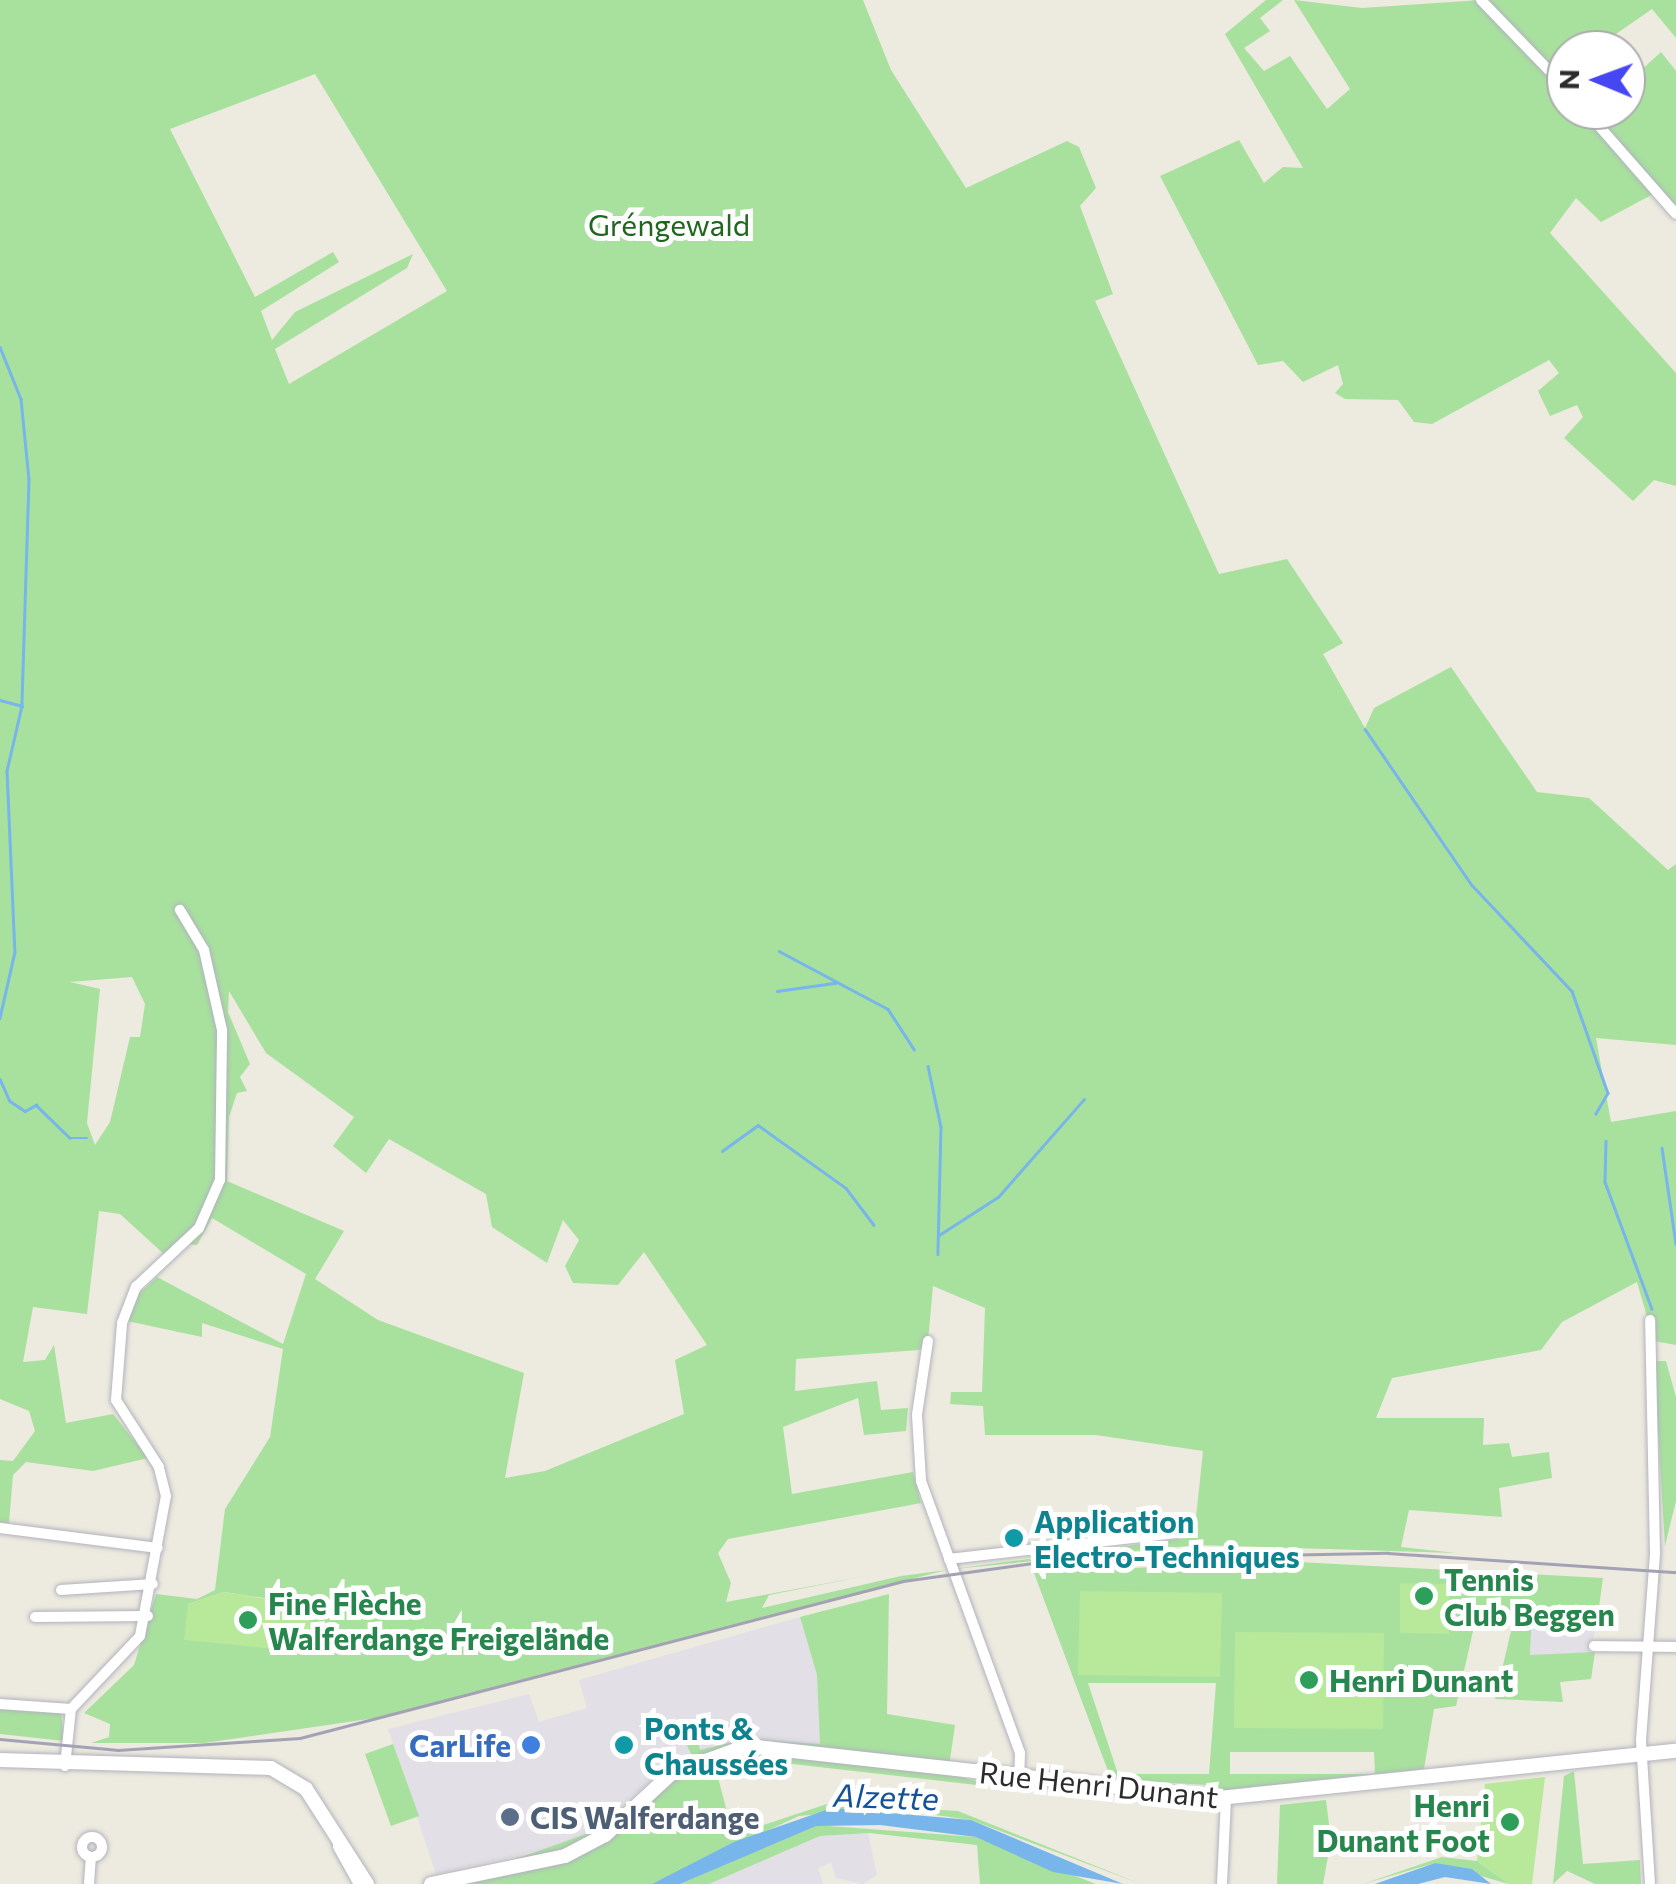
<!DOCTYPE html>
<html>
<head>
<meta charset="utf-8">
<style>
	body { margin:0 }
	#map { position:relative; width:1676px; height:1884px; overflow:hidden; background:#edeadf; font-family:Commissioner,sans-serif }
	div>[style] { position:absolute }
	.industrial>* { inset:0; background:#e2dfe6 }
	.green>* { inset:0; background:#a8e19e }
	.pitch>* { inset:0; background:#b8e89a }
	.water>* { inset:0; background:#77b5ea }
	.stream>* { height:2.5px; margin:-1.25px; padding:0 1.25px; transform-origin:1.25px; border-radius:1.25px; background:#77b5ea }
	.roads { filter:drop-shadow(0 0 2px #b2b2bf) drop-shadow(0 0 2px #b2b2bf) }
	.street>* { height:10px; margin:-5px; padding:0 5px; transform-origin:5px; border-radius:5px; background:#fff }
	.street>.ring { margin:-5px; padding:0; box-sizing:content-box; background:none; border:10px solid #fff; border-radius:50% }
	.secondary>* { height:14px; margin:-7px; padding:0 7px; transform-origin:7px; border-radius:7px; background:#fff }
	.rail>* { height:2.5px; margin:-1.25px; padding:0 1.25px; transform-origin:1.25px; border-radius:1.25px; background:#a3a2b5 }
	.dots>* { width:28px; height:28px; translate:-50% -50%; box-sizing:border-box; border:5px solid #fff; border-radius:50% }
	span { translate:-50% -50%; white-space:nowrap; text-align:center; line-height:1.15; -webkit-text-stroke:10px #fff; paint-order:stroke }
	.park-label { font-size:30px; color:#1f671e }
	.culture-label { font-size:30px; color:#0d838f; font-weight:700 }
	.left { translate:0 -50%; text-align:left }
	.leisure-label { font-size:30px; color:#27864d; font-weight:700 }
	.right { translate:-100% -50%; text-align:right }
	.shop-label { font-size:30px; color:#366cbe; font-weight:700 }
	.street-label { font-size:30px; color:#2c2c2c }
	.service-label { font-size:30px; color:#4e5e75; font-weight:700 }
	.water-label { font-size:32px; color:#135199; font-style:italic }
	.north { position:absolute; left:1546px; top:30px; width:100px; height:100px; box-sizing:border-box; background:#fff; border:2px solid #ababab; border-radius:50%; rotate:271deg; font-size:28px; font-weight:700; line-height:40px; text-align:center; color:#2c2c2c }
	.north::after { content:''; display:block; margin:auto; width:35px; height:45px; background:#4746f3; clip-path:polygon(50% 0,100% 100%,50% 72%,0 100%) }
</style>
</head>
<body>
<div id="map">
	<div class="industrial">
		<div style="clip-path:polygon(1532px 1606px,1599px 1607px,1590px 1658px,1530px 1656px)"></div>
		<div style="clip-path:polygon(800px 1617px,817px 1675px,821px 1744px,719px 1743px,668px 1766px,579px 1841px,436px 1874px,388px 1729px,529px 1694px,539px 1722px,587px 1708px,579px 1680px)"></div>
		<div style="clip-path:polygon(868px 1833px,877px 1875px,863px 1884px,836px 1878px,831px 1863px,818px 1868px,823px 1884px,709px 1884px,820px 1836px)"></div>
	</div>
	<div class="green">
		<div style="clip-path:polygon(evenodd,0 0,863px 0,891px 70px,966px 188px,1067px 141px,1079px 147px,1096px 188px,1080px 206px,1113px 294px,1095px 301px,1219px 574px,1287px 559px,1343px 643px,1323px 654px,1365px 728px,1374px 708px,1451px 667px,1537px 792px,1589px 798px,1668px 870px,1676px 864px,1676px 1045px,1596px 1038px,1611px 1122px,1676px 1111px,1676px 1345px,1654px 1341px,1637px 1282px,1562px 1322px,1541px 1350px,1392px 1378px,1376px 1418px,1484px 1418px,1483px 1445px,1509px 1443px,1512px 1457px,1549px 1452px,1552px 1478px,1499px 1488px,1502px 1517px,1409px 1510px,1401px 1547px,1456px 1553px,1198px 1545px,953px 1569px,1194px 1537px,1203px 1451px,1096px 1435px,985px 1435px,983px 1406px,950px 1404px,951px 1392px,982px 1392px,985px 1308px,933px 1286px,928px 1341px,919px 1350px,796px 1359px,795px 1391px,877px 1381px,881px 1410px,908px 1408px,906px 1431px,864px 1435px,858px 1398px,783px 1427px,792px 1494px,913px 1472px,921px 1503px,728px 1539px,718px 1553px,731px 1583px,726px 1602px,866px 1576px,769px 1595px,762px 1608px,901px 1576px,946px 1570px,389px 1716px,204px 1743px,91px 1743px,109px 1737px,110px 1724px,84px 1713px,134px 1665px,156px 1594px,197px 1599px,215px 1590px,225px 1509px,270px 1437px,283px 1349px,202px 1323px,202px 1337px,127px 1321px,139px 1294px,157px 1277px,283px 1344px,306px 1274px,212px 1218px,197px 1245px,179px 1243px,165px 1255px,120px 1214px,99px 1211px,87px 1314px,33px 1307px,23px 1362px,45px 1360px,54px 1345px,66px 1423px,113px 1414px,148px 1458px,93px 1471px,26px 1462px,13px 1475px,9px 1523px,0 1522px,0 1460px,13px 1461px,35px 1431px,29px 1411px,0 1399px,0 0,315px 74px,447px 291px,289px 384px,275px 349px,407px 268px,413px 254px,295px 312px,272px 340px,261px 311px,339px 262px,333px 252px,255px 297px,170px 129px,315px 74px,0 0,132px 977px,145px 1004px,140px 1037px,130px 1037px,110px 1122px,95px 1145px,87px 1123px,100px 989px,70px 982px,132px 977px,0 0,229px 991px,266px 1053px,354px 1117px,333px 1146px,366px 1173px,389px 1139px,486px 1194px,492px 1227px,547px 1263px,563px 1220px,579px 1240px,565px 1266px,573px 1283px,618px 1285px,644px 1252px,707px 1345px,675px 1360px,684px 1414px,545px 1471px,505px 1478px,524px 1373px,378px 1320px,315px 1279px,344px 1231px,227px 1181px,229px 1117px,237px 1093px,247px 1091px,240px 1077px,250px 1064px,228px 1012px,229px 991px,0 0,224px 1592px,309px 1605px,309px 1634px,188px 1604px,224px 1592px)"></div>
		<div style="clip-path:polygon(1266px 0,1283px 0,1260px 18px,1270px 31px,1244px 48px,1264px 71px,1290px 56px,1327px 109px,1350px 89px,1294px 0,1362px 8px,1481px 0,1566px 88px,1566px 110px,1592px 118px,1626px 110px,1626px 84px,1661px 52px,1676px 71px,1676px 214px,1655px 193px,1601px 222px,1576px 198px,1550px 233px,1676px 373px,1676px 486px,1654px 480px,1633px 501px,1564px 438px,1583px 417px,1577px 405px,1550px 416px,1538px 391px,1559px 373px,1549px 360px,1432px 424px,1414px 422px,1398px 400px,1345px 399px,1335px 393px,1343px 384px,1338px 365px,1303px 382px,1283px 361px,1258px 365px,1160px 176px,1239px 140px,1264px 183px,1283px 167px,1303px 168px,1225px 34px)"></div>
		<div style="clip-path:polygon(1486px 0,1676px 0,1676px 38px,1652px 9px,1593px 50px,1566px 50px,1566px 83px)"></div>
		<div style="clip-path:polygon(1654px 1361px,1666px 1361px,1676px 1397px,1676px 1501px,1665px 1546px)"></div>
		<div style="clip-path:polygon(evenodd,1278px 1561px,1603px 1578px,1599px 1607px,1532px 1607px,1530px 1655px,1595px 1652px,1591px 1679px,1560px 1682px,1563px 1702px,1495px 1699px,1516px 1610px,1499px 1610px,1497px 1600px,1478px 1609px,1456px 1706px,1434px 1709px,1424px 1769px,1233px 1789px,1231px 1797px,1207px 1797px,1207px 1785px,1111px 1779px,1034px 1573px,1278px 1561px,1088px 1683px,1216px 1683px,1209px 1774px,1118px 1774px,1088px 1683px,1278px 1561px,1230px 1752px,1374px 1752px,1375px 1774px,1230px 1774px,1230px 1752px)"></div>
		<div style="clip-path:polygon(889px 1594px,887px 1714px,955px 1725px,948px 1774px,1003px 1788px,749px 1759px,715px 1766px,733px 1835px,830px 1803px,958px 1811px,1141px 1884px,971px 1820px,886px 1808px,799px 1816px,652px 1884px,446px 1884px,600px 1829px,691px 1754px,685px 1741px,696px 1732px,700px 1750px,745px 1739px,820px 1744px,817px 1675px,800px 1617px)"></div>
		<div style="clip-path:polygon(0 1708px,61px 1712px,64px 1741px,0 1734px)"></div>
		<div style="clip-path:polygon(393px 1744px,419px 1816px,391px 1826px,365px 1754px)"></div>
		<div style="clip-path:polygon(1574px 1771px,1583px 1864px,1640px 1860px,1641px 1884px,1595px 1884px,1567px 1871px,1553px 1884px,1564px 1776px)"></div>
		<div style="clip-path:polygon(1326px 1800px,1331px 1840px,1323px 1884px,1277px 1884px,1280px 1805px)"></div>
		<div style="clip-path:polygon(816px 1825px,976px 1837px,1096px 1884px,980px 1884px,977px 1845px,869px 1833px,820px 1836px,709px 1884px,680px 1884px)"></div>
		<div style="clip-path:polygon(1442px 1857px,1477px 1861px,1509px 1884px,1435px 1863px,1363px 1884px)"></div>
	</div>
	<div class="pitch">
		<div style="clip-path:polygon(1400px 1583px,1449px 1584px,1449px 1634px,1400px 1633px)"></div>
		<div style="clip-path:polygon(1080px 1591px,1222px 1593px,1220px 1677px,1078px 1675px)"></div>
		<div style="clip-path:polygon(224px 1592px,310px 1606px,309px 1634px,328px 1638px,326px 1654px,184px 1640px,188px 1604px)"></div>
		<div style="clip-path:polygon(1235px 1632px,1384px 1633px,1383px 1729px,1234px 1728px)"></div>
		<div style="clip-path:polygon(1545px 1777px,1532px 1884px,1509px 1884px,1477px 1861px,1485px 1784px)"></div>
	</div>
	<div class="water">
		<div style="clip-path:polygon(832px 1808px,971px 1820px,1123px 1884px,1053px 1872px,976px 1837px,880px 1825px,816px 1826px,680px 1884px,652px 1884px,734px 1842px)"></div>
		<div style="clip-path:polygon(1435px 1863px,1472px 1869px,1491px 1884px,1445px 1877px,1418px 1884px,1375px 1884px)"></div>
	</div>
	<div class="stream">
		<div style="left:0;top:347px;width:56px;rotate:68deg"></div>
		<div style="left:21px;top:399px;width:80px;rotate:84.3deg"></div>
		<div style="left:29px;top:479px;width:227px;rotate:91.8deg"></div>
		<div style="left:0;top:700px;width:23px;rotate:15deg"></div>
		<div style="left:22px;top:706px;width:67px;rotate:103deg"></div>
		<div style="left:7px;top:771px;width:181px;rotate:87.5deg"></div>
		<div style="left:15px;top:952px;width:68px;rotate:102.8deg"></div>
		<div style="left:1365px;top:729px;width:189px;rotate:55.6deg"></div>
		<div style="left:1472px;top:885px;width:146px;rotate:46.7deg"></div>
		<div style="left:1572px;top:991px;width:108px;rotate:70.6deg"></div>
		<div style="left:1608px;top:1093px;width:24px;rotate:120deg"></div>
		<div style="left:779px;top:951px;width:123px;rotate:28deg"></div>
		<div style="left:888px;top:1009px;width:48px;rotate:57deg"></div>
		<div style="left:777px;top:991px;width:59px;rotate:-7.9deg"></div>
		<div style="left:928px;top:1066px;width:62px;rotate:78deg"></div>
		<div style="left:941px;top:1127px;width:127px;rotate:91.4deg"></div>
		<div style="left:0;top:1079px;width:24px;rotate:66deg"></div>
		<div style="left:10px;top:1101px;width:18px;rotate:34deg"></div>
		<div style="left:25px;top:1111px;width:13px;rotate:-29deg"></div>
		<div style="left:36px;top:1105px;width:47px;rotate:44.1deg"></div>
		<div style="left:70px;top:1138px;width:17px"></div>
		<div style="left:1606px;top:1141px;width:41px;rotate:91.4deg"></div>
		<div style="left:1605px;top:1182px;width:135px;rotate:69.7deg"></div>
		<div style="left:1662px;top:1148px;width:97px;rotate:81.7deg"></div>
		<div style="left:722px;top:1151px;width:44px;rotate:-35.8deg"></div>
		<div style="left:758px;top:1125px;width:108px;rotate:35.6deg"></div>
		<div style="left:846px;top:1188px;width:46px;rotate:52.9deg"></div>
		<div style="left:939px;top:1235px;width:70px;rotate:-32.8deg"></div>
		<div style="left:998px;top:1197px;width:130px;rotate:-48.7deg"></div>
	</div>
	<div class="roads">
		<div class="street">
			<div style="left:1481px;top:0;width:122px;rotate:46deg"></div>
			<div style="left:1585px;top:110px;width:138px;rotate:48.8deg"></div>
			<div style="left:928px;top:1341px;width:75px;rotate:98.5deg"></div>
			<div style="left:917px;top:1415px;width:66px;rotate:86.5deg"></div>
			<div style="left:921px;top:1481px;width:289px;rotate:70deg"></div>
			<div style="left:1020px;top:1753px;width:26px;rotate:92deg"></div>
			<div style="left:0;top:1528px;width:159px;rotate:7.2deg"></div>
			<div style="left:949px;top:1559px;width:228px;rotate:-6.5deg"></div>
			<div style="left:61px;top:1590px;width:92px;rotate:-3.7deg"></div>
			<div style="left:35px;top:1617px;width:113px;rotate:-0.5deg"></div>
			<div style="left:1594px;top:1646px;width:82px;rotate:0.7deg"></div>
			<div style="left:0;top:1704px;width:71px;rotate:4deg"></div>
			<div style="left:71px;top:1709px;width:100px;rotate:-46.6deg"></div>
			<div style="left:140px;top:1636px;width:142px;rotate:-79.5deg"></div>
			<div style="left:166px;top:1496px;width:30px;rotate:-104deg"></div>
			<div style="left:159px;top:1467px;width:80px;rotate:-122.7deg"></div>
			<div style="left:116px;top:1400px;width:77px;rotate:-85.5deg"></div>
			<div style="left:122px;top:1323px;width:39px;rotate:-69deg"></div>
			<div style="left:136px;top:1287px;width:86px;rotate:-43.1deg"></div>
			<div style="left:199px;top:1228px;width:52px;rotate:-66.4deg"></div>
			<div style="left:220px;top:1180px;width:150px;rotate:-89.2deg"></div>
			<div style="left:222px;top:1030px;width:82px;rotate:-102.7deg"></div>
			<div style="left:204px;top:950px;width:47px;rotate:-121deg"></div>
			<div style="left:65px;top:1766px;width:57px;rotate:-84deg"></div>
			<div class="ring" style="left:82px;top:1837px;width:10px;height:10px"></div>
			<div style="left:89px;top:1884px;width:27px;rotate:-86deg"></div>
			<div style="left:1222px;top:1884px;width:86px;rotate:-87.3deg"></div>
			<div style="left:1650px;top:1884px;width:144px;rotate:-93.6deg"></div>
			<div style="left:1641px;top:1740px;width:188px;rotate:-85.7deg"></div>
			<div style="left:1655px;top:1553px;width:233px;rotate:-91.2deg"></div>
		</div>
		<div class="secondary">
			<div style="left:0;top:1760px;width:271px;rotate:1.7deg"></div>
			<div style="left:271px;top:1768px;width:41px;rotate:31deg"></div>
			<div style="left:306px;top:1789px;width:113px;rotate:57.3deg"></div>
			<div style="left:340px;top:1846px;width:43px;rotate:61.1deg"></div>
			<div style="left:431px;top:1884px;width:137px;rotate:-11.8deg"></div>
			<div style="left:565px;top:1856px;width:45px;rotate:-27.7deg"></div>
			<div style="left:605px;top:1835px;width:91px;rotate:-42.8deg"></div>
			<div style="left:672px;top:1773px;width:80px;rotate:-19.8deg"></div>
			<div style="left:747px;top:1746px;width:475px;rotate:6.3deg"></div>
			<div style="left:1219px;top:1798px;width:459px;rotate:-5.9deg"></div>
		</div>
	</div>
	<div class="rail">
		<div style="left:0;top:1739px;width:119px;rotate:5.3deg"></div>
		<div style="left:118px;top:1750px;width:182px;rotate:-3.8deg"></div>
		<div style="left:300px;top:1738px;width:623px;rotate:-14.59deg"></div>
		<div style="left:903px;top:1581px;width:160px;rotate:-7.9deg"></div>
		<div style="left:1061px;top:1559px;width:327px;rotate:-1.1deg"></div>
		<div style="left:1388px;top:1553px;width:289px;rotate:3.8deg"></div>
	</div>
	<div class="dots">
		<div style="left:1014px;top:1538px;background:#0f9aa8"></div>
		<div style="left:1424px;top:1596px;background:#2e9e5b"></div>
		<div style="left:248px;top:1620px;background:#2e9e5b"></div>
		<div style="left:1309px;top:1680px;background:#2e9e5b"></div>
		<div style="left:531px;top:1745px;background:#3f7fe0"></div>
		<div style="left:624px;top:1745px;background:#0f9aa8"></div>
		<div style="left:510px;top:1817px;background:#5c6f8a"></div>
		<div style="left:1510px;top:1822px;background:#2e9e5b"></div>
	</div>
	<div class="park-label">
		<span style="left:669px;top:224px">Gréngewald</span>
	</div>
	<div class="culture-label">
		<span class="left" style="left:1034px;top:1538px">Application<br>Electro-Techniques</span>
		<span class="left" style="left:644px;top:1745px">Ponts &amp;<br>Chaussées</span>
	</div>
	<div class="leisure-label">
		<span class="left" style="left:1444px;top:1596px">Tennis<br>Club Beggen</span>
		<span class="left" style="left:268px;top:1620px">Fine Flèche<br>Walferdange Freigelände</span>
		<span class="left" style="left:1329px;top:1680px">Henri Dunant</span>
		<span class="right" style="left:1490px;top:1822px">Henri<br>Dunant Foot</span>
	</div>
	<div class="shop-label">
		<span class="right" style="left:511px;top:1745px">CarLife</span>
	</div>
	<div class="street-label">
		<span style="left:1099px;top:1784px;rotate:6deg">Rue Henri Dunant</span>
	</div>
	<div class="service-label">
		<span class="left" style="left:530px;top:1817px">CIS Walferdange</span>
	</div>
	<div class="water-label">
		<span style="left:886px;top:1796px;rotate:2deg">Alzette</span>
	</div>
	<div class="north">N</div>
</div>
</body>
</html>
